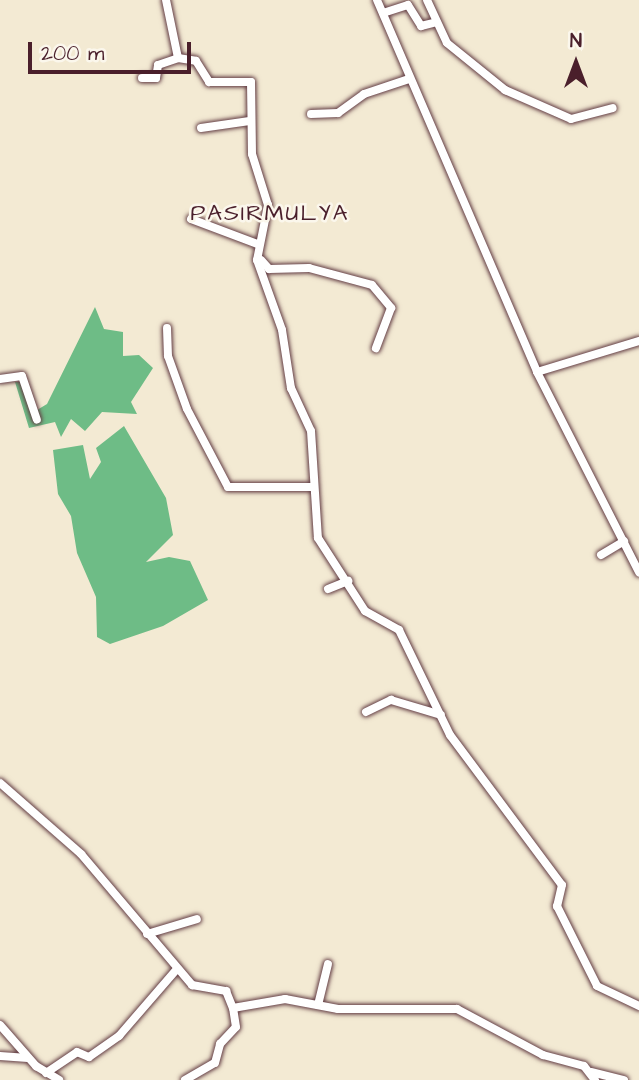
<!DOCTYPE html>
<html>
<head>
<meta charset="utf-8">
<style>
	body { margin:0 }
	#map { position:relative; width:639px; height:1080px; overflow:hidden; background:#f3ead3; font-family:"Architects Daughter",sans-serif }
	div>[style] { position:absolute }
	.forest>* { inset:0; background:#6ebc86 }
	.roads { filter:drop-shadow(0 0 2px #633d44) drop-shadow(0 0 2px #633d44) }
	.minor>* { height:8px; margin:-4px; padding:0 4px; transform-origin:4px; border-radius:4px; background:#fff }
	span { translate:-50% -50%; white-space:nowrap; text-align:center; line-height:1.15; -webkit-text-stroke:5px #fbf7ec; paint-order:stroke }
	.quarter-label { font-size:23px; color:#4a1f2b; letter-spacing:2px }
	.north { position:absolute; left:541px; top:28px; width:70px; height:70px; -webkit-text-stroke:5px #fbf7ec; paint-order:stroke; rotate:0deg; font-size:19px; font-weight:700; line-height:28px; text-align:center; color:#4a1f2b }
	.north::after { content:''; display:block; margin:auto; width:24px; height:32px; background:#4a1f2b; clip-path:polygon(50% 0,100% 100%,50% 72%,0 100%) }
	.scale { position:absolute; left:28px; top:42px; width:163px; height:32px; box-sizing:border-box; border:4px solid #4a1f2b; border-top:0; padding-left:9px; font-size:21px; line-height:24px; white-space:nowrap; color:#4a1f2b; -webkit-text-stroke:5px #fbf7ec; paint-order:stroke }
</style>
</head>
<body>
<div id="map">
	<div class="forest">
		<div style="clip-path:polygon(95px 307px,104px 329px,123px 332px,123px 356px,139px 355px,153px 368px,131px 402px,137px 414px,102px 412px,85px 431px,71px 419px,61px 437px,55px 422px,29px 428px,15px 382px,21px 382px,32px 413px,47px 404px)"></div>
		<div style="clip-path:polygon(124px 426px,166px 498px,173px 535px,146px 562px,169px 557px,190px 561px,208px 600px,163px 626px,110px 644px,97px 637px,96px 597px,77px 553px,71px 516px,58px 494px,53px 450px,83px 445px,90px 479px,101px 462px,96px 448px)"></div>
	</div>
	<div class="roads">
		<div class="minor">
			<div style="left:166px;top:0;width:59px;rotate:78.3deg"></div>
			<div style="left:178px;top:58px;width:18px;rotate:9deg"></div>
			<div style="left:196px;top:61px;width:25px;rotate:58deg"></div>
			<div style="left:209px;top:82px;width:42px"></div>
			<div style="left:251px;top:82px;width:72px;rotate:89.2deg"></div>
			<div style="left:252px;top:154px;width:53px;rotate:72.6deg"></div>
			<div style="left:268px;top:205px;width:56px;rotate:101.3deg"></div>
			<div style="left:257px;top:260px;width:74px;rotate:70.3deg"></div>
			<div style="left:282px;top:330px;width:59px;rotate:81.2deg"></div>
			<div style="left:291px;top:388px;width:47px;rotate:65.1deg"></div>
			<div style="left:311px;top:431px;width:107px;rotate:86.3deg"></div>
			<div style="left:318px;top:538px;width:87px;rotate:57.2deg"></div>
			<div style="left:365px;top:611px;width:39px;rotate:29deg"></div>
			<div style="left:399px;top:630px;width:117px;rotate:64.1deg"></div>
			<div style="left:450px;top:735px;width:187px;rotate:53.3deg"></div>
			<div style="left:562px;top:885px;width:22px;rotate:103deg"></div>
			<div style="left:557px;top:906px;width:89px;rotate:63.4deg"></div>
			<div style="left:597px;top:986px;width:47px;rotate:25.5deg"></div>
			<div style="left:377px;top:0;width:405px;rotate:66.7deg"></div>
			<div style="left:537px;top:372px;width:225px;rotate:63deg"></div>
			<div style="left:427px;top:0;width:47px;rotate:65.1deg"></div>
			<div style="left:447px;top:43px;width:75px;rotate:39deg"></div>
			<div style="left:505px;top:90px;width:72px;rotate:23.7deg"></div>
			<div style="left:571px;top:119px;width:43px;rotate:-14.7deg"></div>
			<div style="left:383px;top:13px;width:26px;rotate:-18deg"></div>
			<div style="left:408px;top:5px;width:25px;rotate:58deg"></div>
			<div style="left:421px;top:26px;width:12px;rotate:-14deg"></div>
			<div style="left:142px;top:78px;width:14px"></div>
			<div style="left:156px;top:78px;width:13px;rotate:-81deg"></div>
			<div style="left:158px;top:65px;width:21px;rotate:-19deg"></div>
			<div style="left:311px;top:114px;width:27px;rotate:-2deg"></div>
			<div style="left:338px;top:113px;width:32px;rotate:-36deg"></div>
			<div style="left:364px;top:94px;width:47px;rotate:-18.4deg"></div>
			<div style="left:201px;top:128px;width:49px;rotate:-8.3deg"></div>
			<div style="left:191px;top:219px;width:71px;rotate:20.7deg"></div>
			<div style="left:261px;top:260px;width:12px;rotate:48deg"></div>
			<div style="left:269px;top:269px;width:40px;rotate:-1.4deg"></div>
			<div style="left:309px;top:268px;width:65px;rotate:15.1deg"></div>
			<div style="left:372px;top:285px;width:30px;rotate:50deg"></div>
			<div style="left:391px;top:308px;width:43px;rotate:110.6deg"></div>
			<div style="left:167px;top:328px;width:28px;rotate:88deg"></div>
			<div style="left:168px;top:356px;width:56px;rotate:70.3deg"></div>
			<div style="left:187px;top:409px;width:88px;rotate:62.3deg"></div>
			<div style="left:228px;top:487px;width:83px"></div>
			<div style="left:537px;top:372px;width:107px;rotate:-16.9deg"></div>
			<div style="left:0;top:379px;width:22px;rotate:-8deg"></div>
			<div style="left:22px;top:376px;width:46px;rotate:71.2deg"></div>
			<div style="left:601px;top:555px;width:27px;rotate:-31deg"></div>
			<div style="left:328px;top:589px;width:22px;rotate:-22deg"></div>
			<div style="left:366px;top:712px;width:28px;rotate:-26deg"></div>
			<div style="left:391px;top:700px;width:52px;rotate:16.7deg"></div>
			<div style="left:0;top:783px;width:108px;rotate:41.2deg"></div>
			<div style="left:81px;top:854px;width:172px;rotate:49.7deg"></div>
			<div style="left:192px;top:985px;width:35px;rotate:10deg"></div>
			<div style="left:226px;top:991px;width:18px;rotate:68deg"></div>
			<div style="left:233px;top:1008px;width:53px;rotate:-9.8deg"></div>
			<div style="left:285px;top:999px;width:54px;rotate:10.7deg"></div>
			<div style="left:338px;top:1009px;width:119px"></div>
			<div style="left:457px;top:1009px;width:98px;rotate:28.1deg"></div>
			<div style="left:543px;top:1055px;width:42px;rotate:15deg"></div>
			<div style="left:584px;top:1066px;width:18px;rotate:52deg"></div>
			<div style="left:147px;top:934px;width:52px;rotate:-16.7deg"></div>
			<div style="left:318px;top:1005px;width:42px;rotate:-76.3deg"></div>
			<div style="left:0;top:1025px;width:55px;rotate:48.7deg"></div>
			<div style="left:36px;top:1066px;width:27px;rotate:31deg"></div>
			<div style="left:0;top:1056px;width:28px;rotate:4deg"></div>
			<div style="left:591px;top:1072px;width:34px;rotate:14deg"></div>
			<div style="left:46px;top:1073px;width:37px;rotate:-34deg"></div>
			<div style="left:77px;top:1052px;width:13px;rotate:23deg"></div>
			<div style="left:89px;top:1057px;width:37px;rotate:-35deg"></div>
			<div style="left:119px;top:1036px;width:89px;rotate:-49.1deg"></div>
			<div style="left:185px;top:1080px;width:34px;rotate:-30deg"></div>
			<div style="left:215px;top:1063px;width:20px;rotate:-75deg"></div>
			<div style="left:220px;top:1044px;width:23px;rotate:-47deg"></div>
			<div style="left:236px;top:1027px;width:19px;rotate:-99deg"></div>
		</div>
	</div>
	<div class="quarter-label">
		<span style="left:270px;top:213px">PASIRMULYA</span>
	</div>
	<div class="north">N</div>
	<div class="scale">200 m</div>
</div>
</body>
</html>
